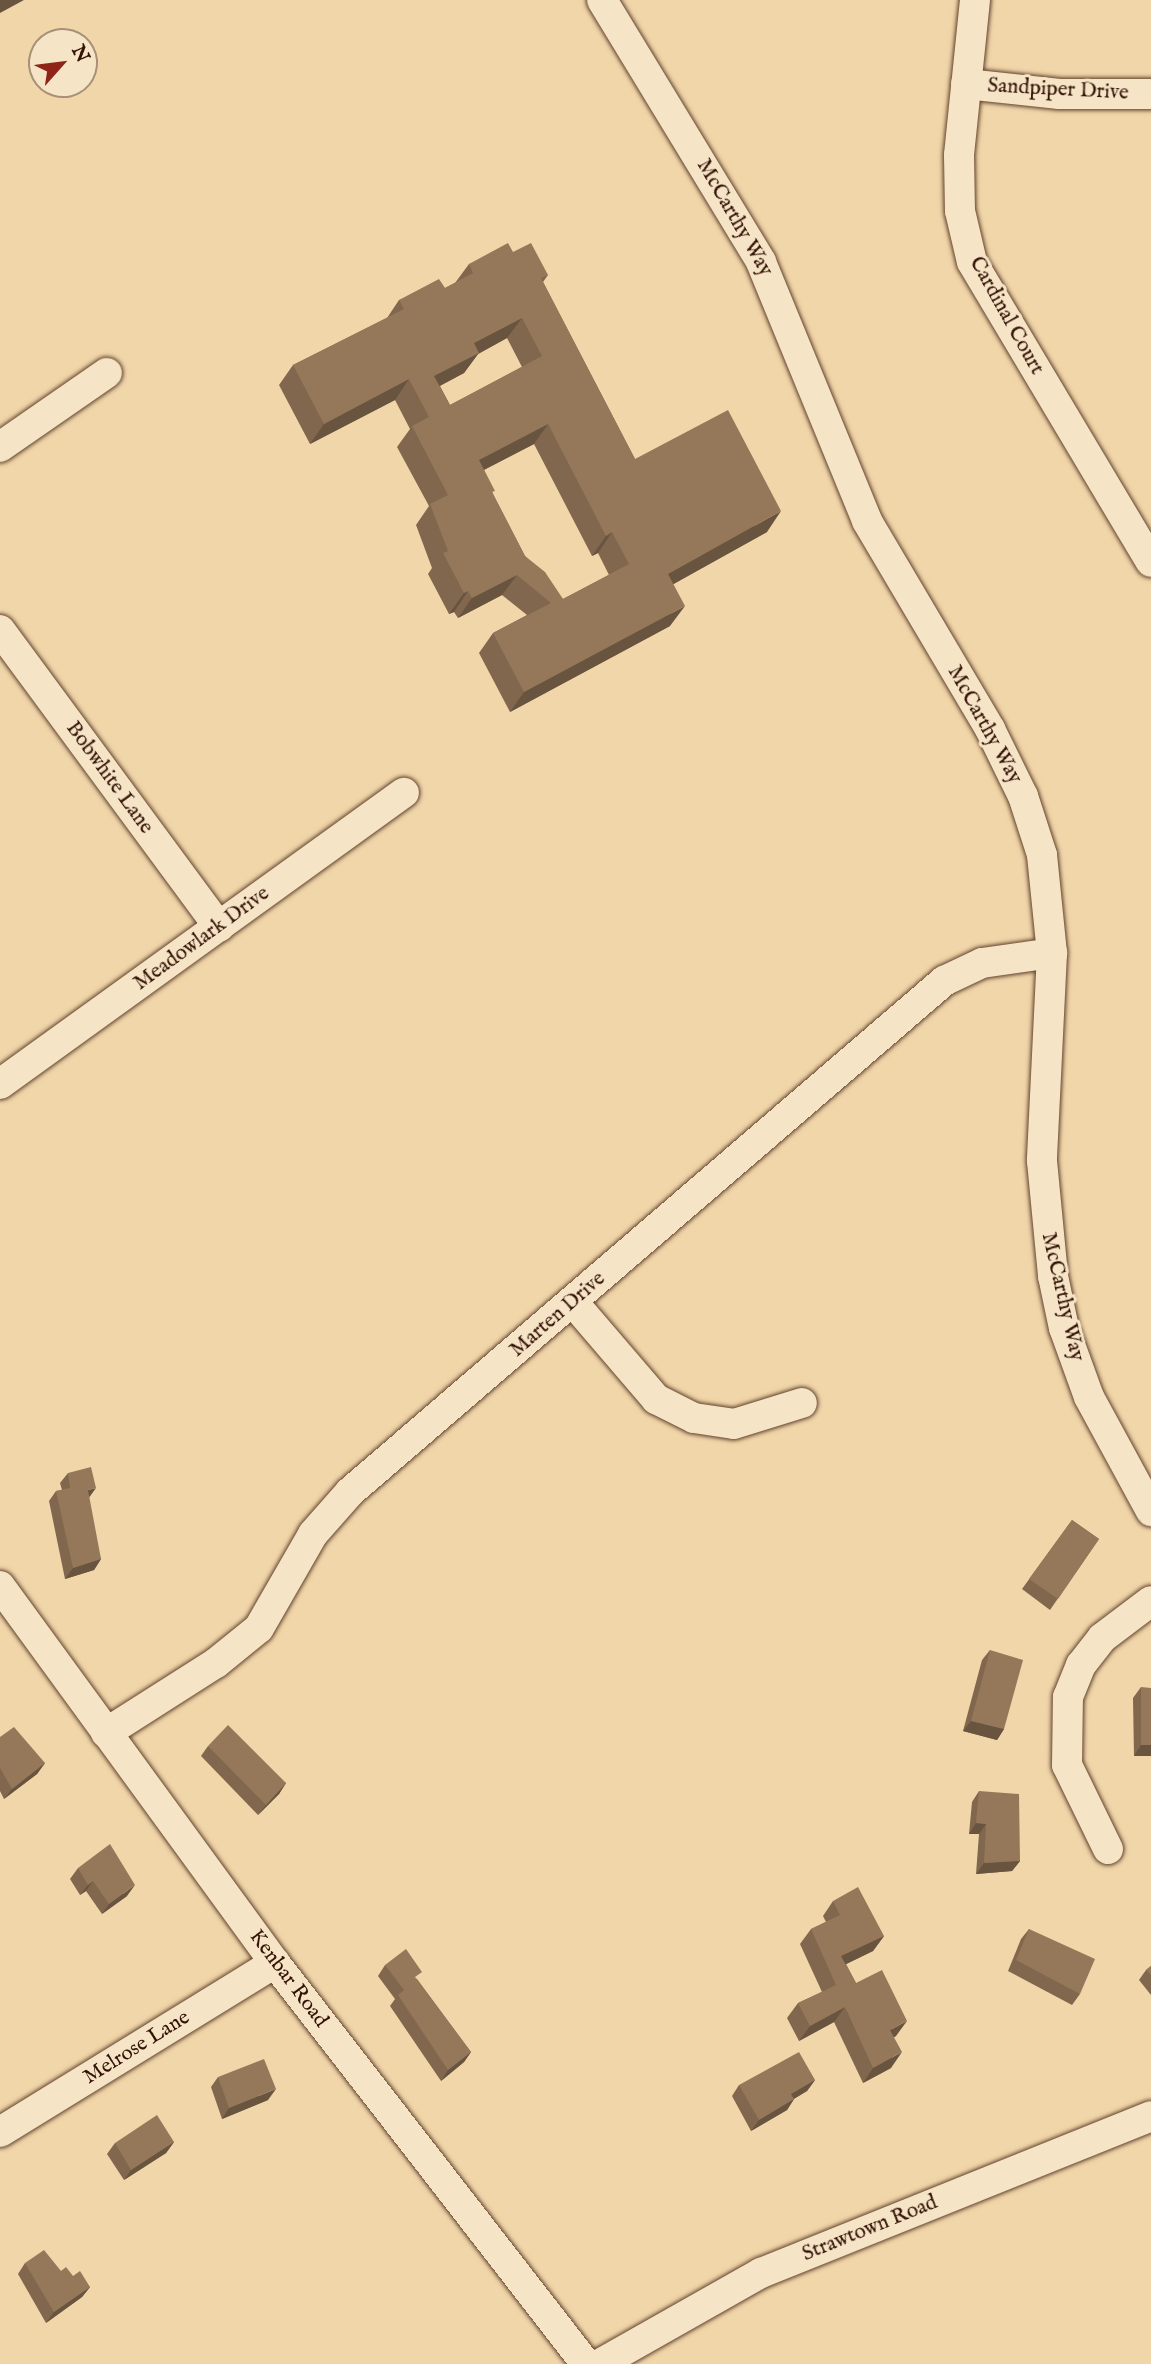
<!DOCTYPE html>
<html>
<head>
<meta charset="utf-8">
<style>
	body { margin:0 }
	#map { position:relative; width:1151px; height:2364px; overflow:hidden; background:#f1d6a9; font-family:"IM FELL English",serif }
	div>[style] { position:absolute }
	.roads { filter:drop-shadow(0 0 2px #62432e) drop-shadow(0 0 2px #62432e) }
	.minor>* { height:30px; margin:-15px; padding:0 15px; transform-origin:15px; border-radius:15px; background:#f6e4c7 }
	.wall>* { inset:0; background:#80674d }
	.shaded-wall>* { inset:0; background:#68543f }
	.building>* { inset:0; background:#95785a }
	span { translate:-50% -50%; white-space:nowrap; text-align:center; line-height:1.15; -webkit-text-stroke:6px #f6e4c7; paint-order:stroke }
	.street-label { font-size:21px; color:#321205 }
	.north { position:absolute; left:28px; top:28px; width:70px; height:70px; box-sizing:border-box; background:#f6e4c7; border:2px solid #a89079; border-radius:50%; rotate:62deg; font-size:19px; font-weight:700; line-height:28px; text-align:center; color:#321205 }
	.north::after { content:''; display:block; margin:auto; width:24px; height:32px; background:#8f2418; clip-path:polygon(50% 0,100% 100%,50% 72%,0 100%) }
</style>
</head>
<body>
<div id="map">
	<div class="roads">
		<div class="minor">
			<div style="left:602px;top:0;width:306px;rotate:58.7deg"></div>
			<div style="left:761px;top:262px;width:280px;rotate:67.7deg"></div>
			<div style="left:867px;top:521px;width:242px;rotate:59.4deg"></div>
			<div style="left:990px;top:729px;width:75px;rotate:63.8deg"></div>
			<div style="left:1023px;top:796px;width:62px;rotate:72.1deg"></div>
			<div style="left:1042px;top:855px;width:99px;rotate:84.2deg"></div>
			<div style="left:1052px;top:953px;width:208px;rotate:92.8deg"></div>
			<div style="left:1042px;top:1161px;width:116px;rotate:84.5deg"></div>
			<div style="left:1053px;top:1276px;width:53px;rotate:78.1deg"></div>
			<div style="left:1064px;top:1328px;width:73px;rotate:70.1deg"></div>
			<div style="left:1089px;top:1397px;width:130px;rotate:61.5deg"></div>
			<div style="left:975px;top:0;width:156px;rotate:95.9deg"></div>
			<div style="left:959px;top:155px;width:56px;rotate:89deg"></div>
			<div style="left:960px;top:211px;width:52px;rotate:76.8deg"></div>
			<div style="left:972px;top:262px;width:349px;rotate:59.2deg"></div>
			<div style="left:966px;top:84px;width:94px;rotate:6.1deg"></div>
			<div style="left:1059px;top:94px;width:92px"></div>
			<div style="left:0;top:447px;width:130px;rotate:-34.7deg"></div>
			<div style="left:0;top:630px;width:369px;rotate:53.6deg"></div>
			<div style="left:0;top:1084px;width:498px;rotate:-35.8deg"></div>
			<div style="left:573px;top:1302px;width:128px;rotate:49.4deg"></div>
			<div style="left:656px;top:1399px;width:42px;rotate:26.6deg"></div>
			<div style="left:694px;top:1418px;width:40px;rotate:8.5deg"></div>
			<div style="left:734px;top:1424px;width:71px;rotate:-17.2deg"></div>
			<div style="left:0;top:1586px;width:467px;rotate:53.9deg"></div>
			<div style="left:275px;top:1963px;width:507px;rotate:52.2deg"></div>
			<div style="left:106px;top:1733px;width:130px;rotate:-32.5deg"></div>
			<div style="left:216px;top:1663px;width:55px;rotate:-39.1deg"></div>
			<div style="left:259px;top:1628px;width:108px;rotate:-60.1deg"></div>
			<div style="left:313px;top:1534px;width:56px;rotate:-48.6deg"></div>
			<div style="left:350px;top:1492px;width:784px;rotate:-40.7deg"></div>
			<div style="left:944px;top:981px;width:42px;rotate:-25.3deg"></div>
			<div style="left:982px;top:963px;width:71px;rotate:-8.1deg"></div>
			<div style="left:1108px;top:1849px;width:93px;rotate:-116deg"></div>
			<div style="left:1067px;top:1765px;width:68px;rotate:-89.2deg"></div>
			<div style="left:1068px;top:1697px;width:35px;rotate:-68deg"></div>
			<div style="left:1081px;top:1665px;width:34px;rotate:-52deg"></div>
			<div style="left:1102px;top:1638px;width:61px;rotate:-37.1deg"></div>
			<div style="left:0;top:2132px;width:323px;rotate:-31.6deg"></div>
			<div style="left:600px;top:2364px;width:185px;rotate:-29.5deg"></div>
			<div style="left:761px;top:2273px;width:420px;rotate:-21.9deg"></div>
		</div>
	</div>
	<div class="wall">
		<div style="clip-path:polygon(evenodd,513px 252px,548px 275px,543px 282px,635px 459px,767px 532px,673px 584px,670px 626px,510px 712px,479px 653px,493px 633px,527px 615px,502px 595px,458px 618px,454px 612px,449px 614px,428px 574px,432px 568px,416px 525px,429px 506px,397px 447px,410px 429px,395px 400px,310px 444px,279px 385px,293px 365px,387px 318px,399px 300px,445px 288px,455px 283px,469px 264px,513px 252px,507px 338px,522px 367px,450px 405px,440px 386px,464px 373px,478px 354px,507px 338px,513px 252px,534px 444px,592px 556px,598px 553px,609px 575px,563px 599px,525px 556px,493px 494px,484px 470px,534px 444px)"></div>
		<div style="clip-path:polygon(68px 1473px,101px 1559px,94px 1570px,65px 1579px,49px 1501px,56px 1491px,62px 1490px,60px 1483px)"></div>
		<div style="clip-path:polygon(1072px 1520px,1099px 1539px,1050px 1610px,1022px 1589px)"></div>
		<div style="clip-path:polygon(990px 1650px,1004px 1729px,997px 1740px,963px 1731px,982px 1660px)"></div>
		<div style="clip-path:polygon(1141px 1687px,1151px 1756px,1134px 1756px,1133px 1698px)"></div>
		<div style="clip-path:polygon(0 1737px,45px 1763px,37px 1774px,4px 1799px,0 1791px)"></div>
		<div style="clip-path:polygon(208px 1746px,286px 1783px,279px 1794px,258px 1815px,201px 1756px)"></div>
		<div style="clip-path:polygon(979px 1791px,1020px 1861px,1012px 1871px,976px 1874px,979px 1834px,969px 1834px,972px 1802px)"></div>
		<div style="clip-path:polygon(78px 1868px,127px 1896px,102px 1914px,86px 1891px,80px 1895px,70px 1879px)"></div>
		<div style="clip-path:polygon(833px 1901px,884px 1936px,873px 1951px,846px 1964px,856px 1983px,896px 2036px,894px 2037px,891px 2068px,863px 2083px,834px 2022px,799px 2041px,787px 2018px,798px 2003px,822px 1992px,800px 1944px,811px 1929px,826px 1922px,823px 1916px)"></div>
		<div style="clip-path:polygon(1029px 1929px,1080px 1994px,1072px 2005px,1008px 1971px,1021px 1939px)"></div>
		<div style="clip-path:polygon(385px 1965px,417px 1979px,471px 2052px,464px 2062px,441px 2081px,390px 2006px,395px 1999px,378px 1976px)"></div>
		<div style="clip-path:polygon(1151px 1966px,1151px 1995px,1139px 1980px,1146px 1970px)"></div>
		<div style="clip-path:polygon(218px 2077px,268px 2100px,222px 2119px,211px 2087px)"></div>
		<div style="clip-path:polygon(815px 2080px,807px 2091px,794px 2099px,787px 2110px,751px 2131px,732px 2096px,739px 2085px)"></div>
		<div style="clip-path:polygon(174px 2142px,166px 2153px,124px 2180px,107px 2154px,115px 2143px)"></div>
		<div style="clip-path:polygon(25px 2263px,61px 2271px,73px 2276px,90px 2287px,82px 2297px,46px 2323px,18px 2274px)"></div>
	</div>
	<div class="shaded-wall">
		<div style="clip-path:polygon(0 0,24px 0,0 13px)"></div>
		<div style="clip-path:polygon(522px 318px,507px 338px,478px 354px,464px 373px,420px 396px,434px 376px,474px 343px)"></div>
		<div style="clip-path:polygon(409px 379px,395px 400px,310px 444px,324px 424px)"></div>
		<div style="clip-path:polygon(548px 424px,534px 444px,464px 480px,479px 460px)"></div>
		<div style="clip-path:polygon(781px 511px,767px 532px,654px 595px,668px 574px)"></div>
		<div style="clip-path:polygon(612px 532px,598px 553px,592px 556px,606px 536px)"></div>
		<div style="clip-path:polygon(517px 575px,502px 595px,458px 618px,472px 598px)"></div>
		<div style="clip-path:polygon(468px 591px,454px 612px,449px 614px,464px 593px)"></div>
		<div style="clip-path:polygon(685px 606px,670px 626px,510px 712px,524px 692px)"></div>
		<div style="clip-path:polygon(96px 1488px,88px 1499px,88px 1490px)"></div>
		<div style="clip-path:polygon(101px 1559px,94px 1570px,65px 1579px,73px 1568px)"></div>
		<div style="clip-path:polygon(971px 1721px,1004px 1729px,997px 1740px,963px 1731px)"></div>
		<div style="clip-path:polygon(1141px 1745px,1151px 1745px,1151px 1756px,1134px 1756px)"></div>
		<div style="clip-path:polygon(45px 1763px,37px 1774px,4px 1799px,12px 1789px)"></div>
		<div style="clip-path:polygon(286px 1783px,279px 1794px,258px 1815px,266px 1805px)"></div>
		<div style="clip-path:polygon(976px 1823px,986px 1824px,979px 1834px,969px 1834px)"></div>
		<div style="clip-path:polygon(1020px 1861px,1012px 1871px,976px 1874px,984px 1863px)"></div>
		<div style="clip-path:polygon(93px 1881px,86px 1891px,80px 1895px,88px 1885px)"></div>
		<div style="clip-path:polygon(135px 1885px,127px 1896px,102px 1914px,109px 1904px)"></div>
		<div style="clip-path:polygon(884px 1936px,873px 1951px,830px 1972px,841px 1956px)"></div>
		<div style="clip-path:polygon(845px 2007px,834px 2022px,799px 2041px,810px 2026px)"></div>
		<div style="clip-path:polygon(907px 2021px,896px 2036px,880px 2045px,890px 2030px)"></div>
		<div style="clip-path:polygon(471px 2052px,464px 2062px,441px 2081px,448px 2070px)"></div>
		<div style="clip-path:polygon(902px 2052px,891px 2068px,863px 2083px,873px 2068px)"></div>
		<div style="clip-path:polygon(815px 2080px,807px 2091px,783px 2105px,791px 2094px)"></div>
		<div style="clip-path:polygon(276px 2089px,268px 2100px,222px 2119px,229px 2108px)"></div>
		<div style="clip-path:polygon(794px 2099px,787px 2110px,751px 2131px,759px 2120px)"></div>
		<div style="clip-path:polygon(174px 2142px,166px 2153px,124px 2180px,131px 2170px)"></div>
		<div style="clip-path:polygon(90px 2287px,82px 2297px,46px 2323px,54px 2312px)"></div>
	</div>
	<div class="building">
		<div style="clip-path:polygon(evenodd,508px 243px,513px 252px,531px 243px,548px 275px,541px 278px,635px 459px,728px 410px,781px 511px,668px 574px,685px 606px,524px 692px,493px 633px,551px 603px,517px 575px,472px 598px,468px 591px,464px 593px,443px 553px,448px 551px,430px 504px,448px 495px,412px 426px,429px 417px,409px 379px,324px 424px,293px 365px,404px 309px,399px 300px,439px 279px,445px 288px,473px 273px,469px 264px,508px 243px,522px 318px,542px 356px,450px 405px,434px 376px,479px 353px,474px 343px,522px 318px,508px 243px,548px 424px,606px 536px,612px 532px,629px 564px,563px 599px,545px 572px,525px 556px,492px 492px,495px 491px,479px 460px,548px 424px)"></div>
		<div style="clip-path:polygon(91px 1467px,96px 1488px,88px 1490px,101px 1559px,73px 1568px,56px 1491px,70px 1488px,68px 1473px)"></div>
		<div style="clip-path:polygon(1072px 1520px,1099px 1539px,1058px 1599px,1029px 1579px)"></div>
		<div style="clip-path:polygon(990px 1650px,1023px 1660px,1004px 1729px,971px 1721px)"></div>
		<div style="clip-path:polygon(1141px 1687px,1151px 1688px,1151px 1745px,1141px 1745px)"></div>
		<div style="clip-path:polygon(228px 1725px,286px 1783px,266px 1805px,208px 1746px)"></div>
		<div style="clip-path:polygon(14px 1727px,45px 1763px,12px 1789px,0 1768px,0 1737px)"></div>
		<div style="clip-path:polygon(979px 1791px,1019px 1794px,1020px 1861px,984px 1863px,986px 1824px,976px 1823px)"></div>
		<div style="clip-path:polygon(110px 1844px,135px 1885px,109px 1904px,93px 1881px,88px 1885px,78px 1868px)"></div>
		<div style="clip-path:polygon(858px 1887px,884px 1936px,841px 1956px,856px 1983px,882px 1970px,907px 2021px,890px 2030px,902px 2052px,873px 2068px,845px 2007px,810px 2026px,798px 2003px,836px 1985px,811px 1929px,840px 1915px,833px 1901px)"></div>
		<div style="clip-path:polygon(1029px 1929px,1095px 1959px,1080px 1994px,1016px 1960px)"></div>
		<div style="clip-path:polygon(406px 1949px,422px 1972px,415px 1977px,471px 2052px,448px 2070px,398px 1995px,404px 1990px,385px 1965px)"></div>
		<div style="clip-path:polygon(1151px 1966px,1151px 1975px,1146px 1970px)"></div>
		<div style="clip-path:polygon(799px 2052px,815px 2080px,791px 2094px,794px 2099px,759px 2120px,739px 2085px)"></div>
		<div style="clip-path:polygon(264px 2059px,276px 2089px,229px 2108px,218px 2077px)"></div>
		<div style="clip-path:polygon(157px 2115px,174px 2142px,131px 2170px,115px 2143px)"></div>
		<div style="clip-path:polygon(44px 2250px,61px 2271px,66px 2267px,73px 2276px,80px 2271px,90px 2287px,54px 2312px,25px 2263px)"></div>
	</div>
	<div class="street-label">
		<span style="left:1058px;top:90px;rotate:3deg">Sandpiper Drive</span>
		<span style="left:734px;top:218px;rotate:60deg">McCarthy Way</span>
		<span style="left:1006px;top:316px;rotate:61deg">Cardinal Court</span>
		<span style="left:984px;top:725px;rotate:61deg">McCarthy Way</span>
		<span style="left:109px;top:778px;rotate:54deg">Bobwhite Lane</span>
		<span style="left:202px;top:939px;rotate:-36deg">Meadowlark Drive</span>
		<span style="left:1062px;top:1297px;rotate:77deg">McCarthy Way</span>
		<span style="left:558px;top:1315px;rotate:-41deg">Marten Drive</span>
		<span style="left:288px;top:1979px;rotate:53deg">Kenbar Road</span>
		<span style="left:137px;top:2048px;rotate:-32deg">Melrose Lane</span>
		<span style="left:870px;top:2229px;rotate:-22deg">Strawtown Road</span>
	</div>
	<div class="north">N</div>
</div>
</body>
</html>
